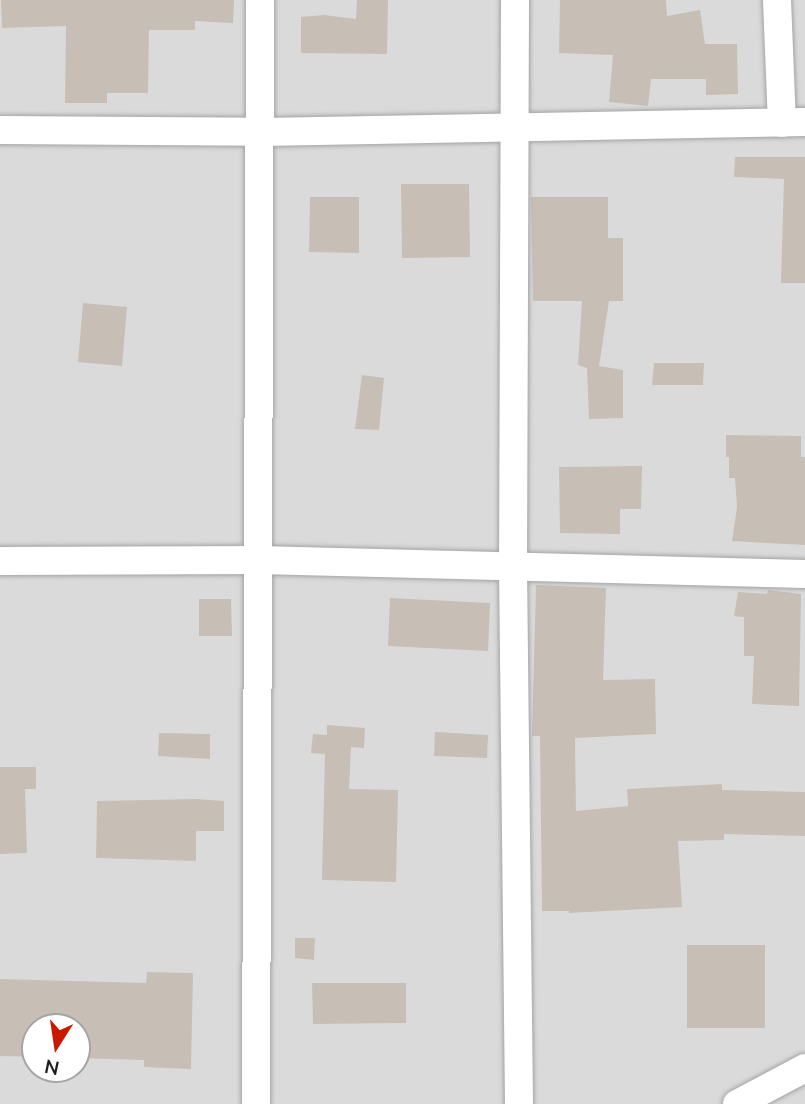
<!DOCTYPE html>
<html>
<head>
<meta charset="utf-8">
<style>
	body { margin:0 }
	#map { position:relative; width:805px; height:1104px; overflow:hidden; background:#efece2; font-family:"Nunito Sans",sans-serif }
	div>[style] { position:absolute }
	.residential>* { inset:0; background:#dbdada }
	.building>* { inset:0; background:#c7bfb5 }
	.roads { filter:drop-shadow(0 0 2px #a4a4a4) drop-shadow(0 0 2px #a4a4a4) }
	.minor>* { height:28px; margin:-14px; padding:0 14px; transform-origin:14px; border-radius:14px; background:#fff }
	span { translate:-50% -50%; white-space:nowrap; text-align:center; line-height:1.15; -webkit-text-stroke:5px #fff; paint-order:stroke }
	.north { position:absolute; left:21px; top:1013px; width:70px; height:70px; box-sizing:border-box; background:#fff; border:2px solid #a5a5a5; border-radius:50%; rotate:192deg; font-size:19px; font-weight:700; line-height:28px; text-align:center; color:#1d1d1d }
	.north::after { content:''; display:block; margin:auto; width:24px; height:32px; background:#c91a00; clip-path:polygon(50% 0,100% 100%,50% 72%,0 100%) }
</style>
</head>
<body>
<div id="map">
	<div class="residential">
		<div style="clip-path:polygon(evenodd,0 0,805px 0,805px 1104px,0 1104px,0 0,35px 1027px,77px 1027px,77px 1069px,35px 1069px,35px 1027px)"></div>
	</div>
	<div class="building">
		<div style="clip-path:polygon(1px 0,234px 0,233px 23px,195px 21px,195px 30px,149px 30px,148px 93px,107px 93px,107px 103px,65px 103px,66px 26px,2px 28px)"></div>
		<div style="clip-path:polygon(357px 0,388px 0,387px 54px,301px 53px,301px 17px,324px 15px,356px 19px)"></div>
		<div style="clip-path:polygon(560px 0,666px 0,667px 16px,700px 10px,705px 44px,737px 44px,738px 94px,706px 95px,706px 79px,651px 79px,648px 106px,609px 102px,613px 55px,559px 53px)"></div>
		<div style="clip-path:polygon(735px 157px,805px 157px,805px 283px,781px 283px,784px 179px,734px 177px)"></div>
		<div style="clip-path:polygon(401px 184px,469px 184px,470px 257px,402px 258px)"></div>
		<div style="clip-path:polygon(310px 197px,359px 197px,359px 253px,309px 252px)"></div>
		<div style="clip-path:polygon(531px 197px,608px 197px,608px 238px,623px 238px,623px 301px,609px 301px,599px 366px,623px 370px,623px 418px,589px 419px,587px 368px,578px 365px,582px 301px,533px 301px)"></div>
		<div style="clip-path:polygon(83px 303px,127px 307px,122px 366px,78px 362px)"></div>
		<div style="clip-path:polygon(654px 363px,704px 363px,703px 385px,652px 385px)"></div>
		<div style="clip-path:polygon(362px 375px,384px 378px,379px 430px,355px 429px)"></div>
		<div style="clip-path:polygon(726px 435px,801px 436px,801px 457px,805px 457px,805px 545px,732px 541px,737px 507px,735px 478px,729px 478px,729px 457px,726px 457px)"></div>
		<div style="clip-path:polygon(642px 466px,641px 509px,620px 509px,620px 534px,560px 533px,559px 467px)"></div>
		<div style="clip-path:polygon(536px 585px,606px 588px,603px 680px,655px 679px,656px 734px,575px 738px,576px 811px,628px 806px,627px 789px,722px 784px,722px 790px,805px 792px,805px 836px,724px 834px,724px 840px,678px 841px,682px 907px,569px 913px,569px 911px,542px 911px,540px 736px,532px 736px)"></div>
		<div style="clip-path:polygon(768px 590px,801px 594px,799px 706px,752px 704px,754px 656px,744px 656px,744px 617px,734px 616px,738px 592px,767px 594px)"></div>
		<div style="clip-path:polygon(390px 598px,490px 603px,488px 651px,388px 646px)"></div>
		<div style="clip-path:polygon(199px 599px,231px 599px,232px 636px,199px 636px)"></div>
		<div style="clip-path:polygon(327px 725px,365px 728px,364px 748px,351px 747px,349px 789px,398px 790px,396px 882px,322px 880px,325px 754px,311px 753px,313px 734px,327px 735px)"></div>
		<div style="clip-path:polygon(435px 732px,488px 735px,487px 758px,434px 756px)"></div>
		<div style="clip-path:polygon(159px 733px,210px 734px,210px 759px,158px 756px)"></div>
		<div style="clip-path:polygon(0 767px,36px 767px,36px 789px,25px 789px,27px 853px,0 854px)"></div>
		<div style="clip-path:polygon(196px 799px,224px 801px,224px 831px,196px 831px,196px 861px,96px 858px,97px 801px)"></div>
		<div style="clip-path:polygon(295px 938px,315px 938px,314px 960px,295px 958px)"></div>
		<div style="clip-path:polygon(687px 945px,765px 945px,765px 1028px,687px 1028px)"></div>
		<div style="clip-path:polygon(147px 972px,193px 973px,191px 1069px,144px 1067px,144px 1060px,77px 1058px,77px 1027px,35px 1027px,35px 1057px,0 1056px,0 979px,146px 983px)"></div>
		<div style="clip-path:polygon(312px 983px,406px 983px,406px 1023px,313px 1024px)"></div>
	</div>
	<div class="roads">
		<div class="minor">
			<div style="left:515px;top:0;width:567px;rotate:90.2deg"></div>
			<div style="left:513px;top:567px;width:537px;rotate:89.36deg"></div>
			<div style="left:777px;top:0;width:123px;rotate:87.7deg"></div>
			<div style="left:0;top:130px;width:262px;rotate:0.4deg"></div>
			<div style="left:262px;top:132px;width:543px;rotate:-1.06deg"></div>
			<div style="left:0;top:561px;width:259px;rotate:-0.2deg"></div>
			<div style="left:259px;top:560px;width:546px;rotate:1.47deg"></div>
			<div style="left:256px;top:1104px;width:1104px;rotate:-89.79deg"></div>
			<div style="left:737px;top:1104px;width:77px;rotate:-27.9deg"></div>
		</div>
	</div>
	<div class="north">N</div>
</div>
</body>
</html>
